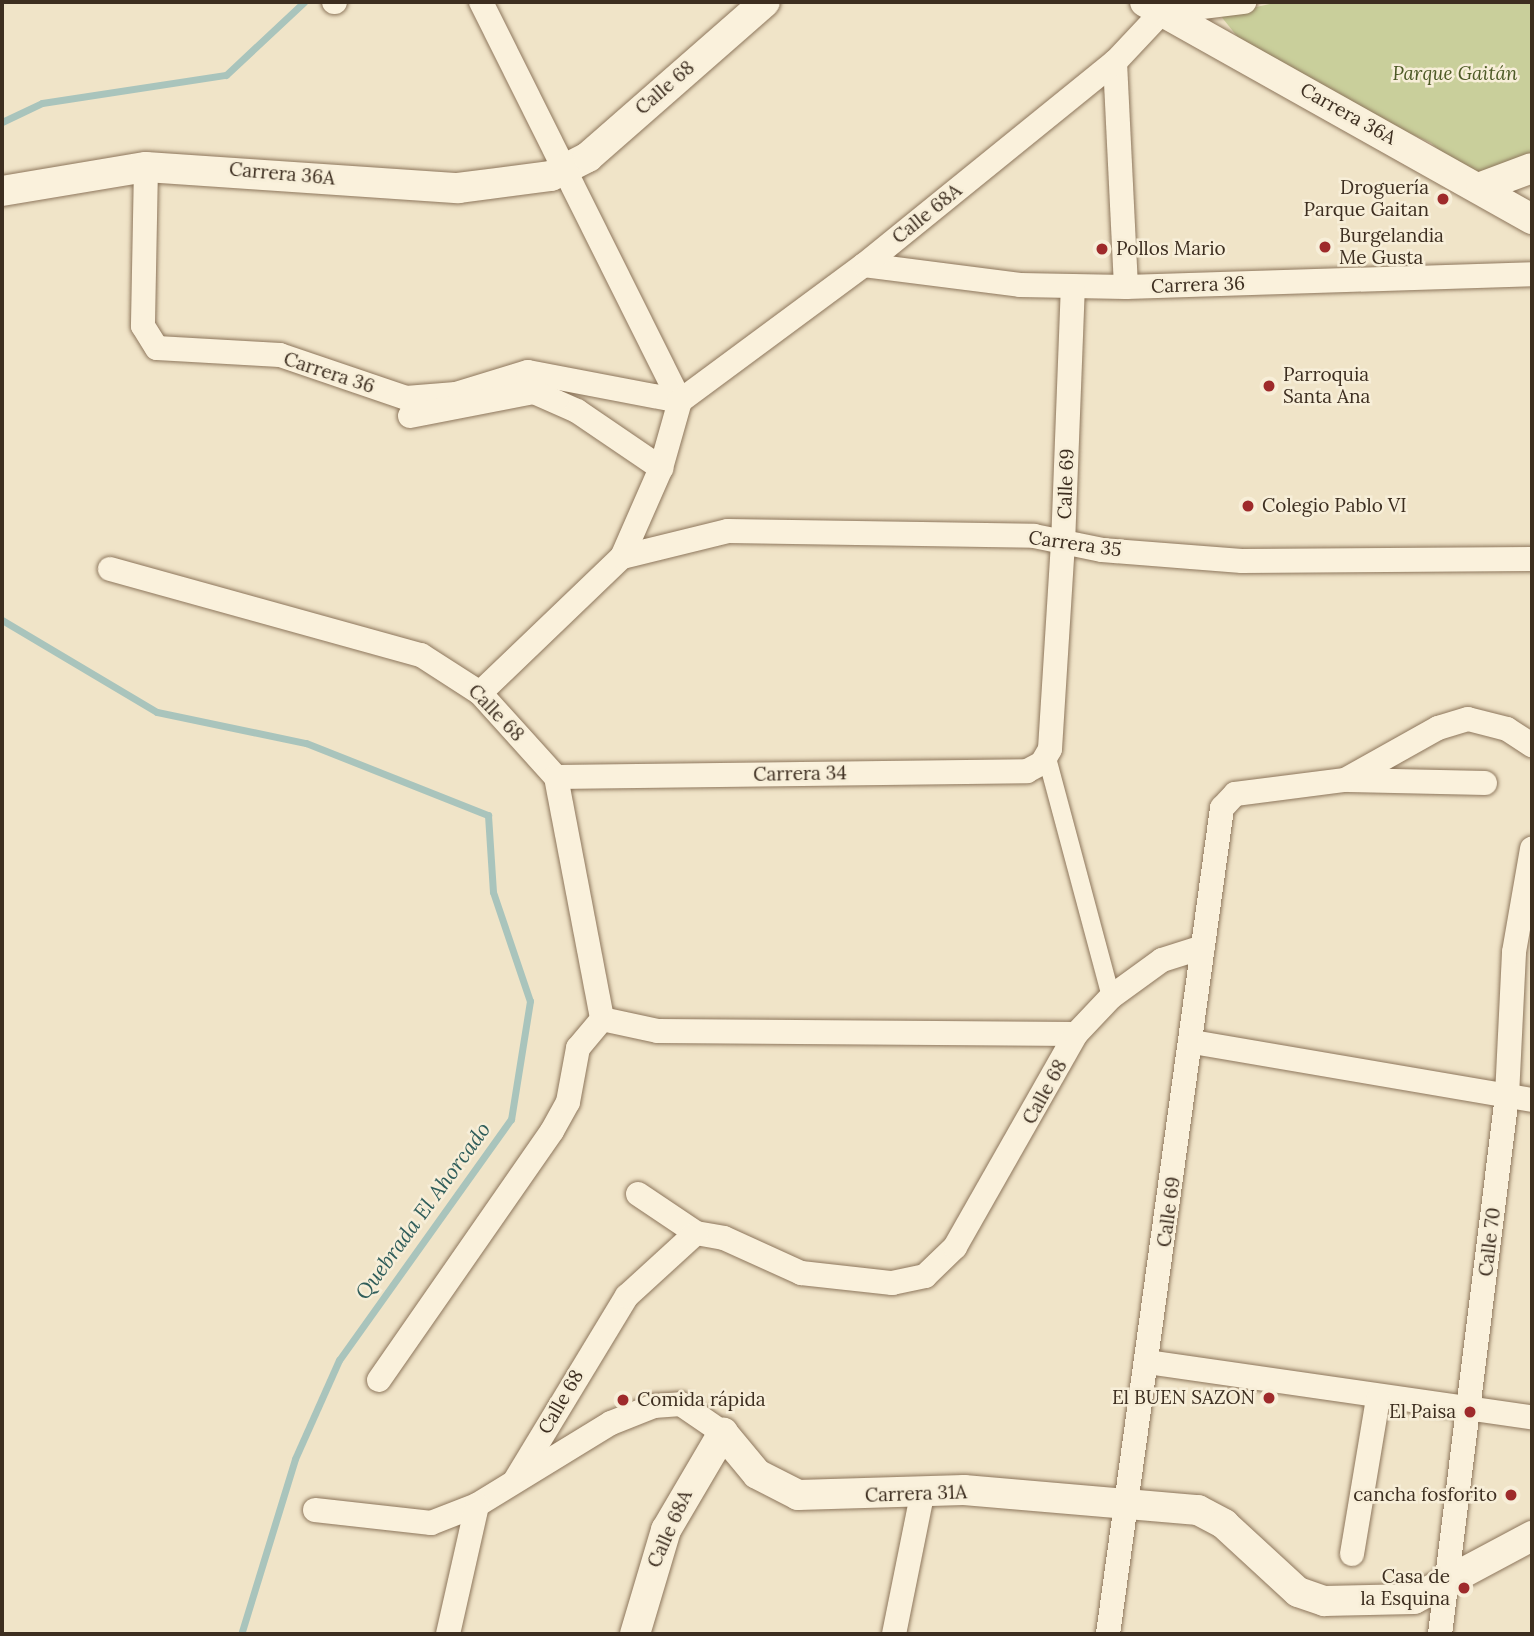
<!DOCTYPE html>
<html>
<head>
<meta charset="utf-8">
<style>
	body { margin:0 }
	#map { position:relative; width:1534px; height:1636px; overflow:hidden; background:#f0e4c8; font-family:Lora,serif }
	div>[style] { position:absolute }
	.green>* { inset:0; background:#c9cf9b }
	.stream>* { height:7px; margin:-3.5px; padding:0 3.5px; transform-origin:3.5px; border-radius:3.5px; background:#a9c4bc }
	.roads { filter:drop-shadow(0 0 2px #8d765c) drop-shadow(0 0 2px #8d765c) }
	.pedestrian>* { height:18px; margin:-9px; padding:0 9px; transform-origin:9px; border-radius:9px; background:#faf1dc }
	.minor>* { height:24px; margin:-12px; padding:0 12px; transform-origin:12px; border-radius:12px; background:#faf1dc }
	.tertiary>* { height:30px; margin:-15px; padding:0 15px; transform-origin:15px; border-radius:15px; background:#faf1dc }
	.dots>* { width:19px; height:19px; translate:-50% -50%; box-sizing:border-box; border:4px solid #f7eed8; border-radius:50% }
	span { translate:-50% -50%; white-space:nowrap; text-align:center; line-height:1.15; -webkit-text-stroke:5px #f7eed8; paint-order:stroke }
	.park-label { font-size:19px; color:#4d5a26; font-style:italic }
	.street-label { font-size:19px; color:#3d2e20 }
	.poi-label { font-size:19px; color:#3d2e20 }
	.right { translate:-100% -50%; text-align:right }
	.left { translate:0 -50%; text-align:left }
	.water-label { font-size:21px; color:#2f5d5a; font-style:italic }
	.frame { position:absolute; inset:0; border:4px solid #3d2e20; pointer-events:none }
</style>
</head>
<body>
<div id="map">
	<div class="green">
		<div style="clip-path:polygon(1279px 2px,1532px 2px,1532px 165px,1481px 187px,1431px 143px,1260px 65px,1220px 15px)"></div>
	</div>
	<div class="stream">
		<div style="left:2px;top:122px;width:44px;rotate:-25.4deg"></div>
		<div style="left:42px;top:103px;width:186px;rotate:-8.7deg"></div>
		<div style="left:226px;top:75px;width:107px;rotate:-43.1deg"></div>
		<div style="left:2px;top:620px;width:180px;rotate:30.7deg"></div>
		<div style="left:157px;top:712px;width:152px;rotate:11.8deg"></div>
		<div style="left:306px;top:743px;width:196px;rotate:21.6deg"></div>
		<div style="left:488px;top:815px;width:77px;rotate:86.3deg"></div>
		<div style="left:493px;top:892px;width:115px;rotate:71.3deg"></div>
		<div style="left:530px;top:1001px;width:120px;rotate:99.1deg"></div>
		<div style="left:511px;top:1119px;width:296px;rotate:125.5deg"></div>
		<div style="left:339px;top:1360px;width:108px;rotate:114deg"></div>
		<div style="left:295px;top:1459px;width:183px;rotate:107.1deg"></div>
	</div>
	<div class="roads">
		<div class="pedestrian">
			<div style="left:1047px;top:758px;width:247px;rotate:75deg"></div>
		</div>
		<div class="minor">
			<div style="left:334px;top:2px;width:1px"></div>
			<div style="left:481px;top:2px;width:446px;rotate:63.5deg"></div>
			<div style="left:1115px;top:62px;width:225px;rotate:87.2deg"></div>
			<div style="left:146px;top:167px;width:159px;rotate:91.1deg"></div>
			<div style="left:143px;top:326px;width:26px;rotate:58deg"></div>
			<div style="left:157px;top:348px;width:123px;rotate:3.3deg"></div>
			<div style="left:280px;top:355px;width:133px;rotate:18.8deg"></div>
			<div style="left:406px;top:398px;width:50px;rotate:-4.6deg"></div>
			<div style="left:456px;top:394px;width:75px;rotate:-17deg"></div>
			<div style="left:528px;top:372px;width:155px;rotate:10.8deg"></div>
			<div style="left:864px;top:265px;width:157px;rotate:7.3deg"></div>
			<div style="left:1020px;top:285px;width:106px;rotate:1.1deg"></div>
			<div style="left:1126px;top:287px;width:406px;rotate:-1.8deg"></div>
			<div style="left:680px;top:401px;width:229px;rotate:-36.5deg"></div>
			<div style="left:864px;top:265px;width:323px;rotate:-39deg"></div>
			<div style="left:1115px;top:62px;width:69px;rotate:-46.8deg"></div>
			<div style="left:1162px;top:12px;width:83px;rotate:-7deg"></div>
			<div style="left:410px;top:416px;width:126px;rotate:-11deg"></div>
			<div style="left:534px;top:392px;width:47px;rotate:23.8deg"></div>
			<div style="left:577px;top:411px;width:102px;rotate:34.2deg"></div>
			<div style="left:622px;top:557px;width:109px;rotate:-13.8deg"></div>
			<div style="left:728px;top:531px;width:306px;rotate:0.9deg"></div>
			<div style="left:1034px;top:536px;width:69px;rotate:11.6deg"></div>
			<div style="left:1102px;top:550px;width:140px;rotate:4.5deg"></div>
			<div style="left:1242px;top:561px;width:290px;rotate:-0.4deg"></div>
			<div style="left:110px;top:569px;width:323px;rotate:15.5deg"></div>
			<div style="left:421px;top:655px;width:70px;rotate:32.8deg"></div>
			<div style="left:480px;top:693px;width:113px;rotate:47.9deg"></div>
			<div style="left:556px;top:777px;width:246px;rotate:79.2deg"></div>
			<div style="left:480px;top:693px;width:197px;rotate:-43.8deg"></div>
			<div style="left:622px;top:557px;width:97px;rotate:-66.3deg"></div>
			<div style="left:661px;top:468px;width:70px;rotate:-74.2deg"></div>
			<div style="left:556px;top:777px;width:471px;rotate:-0.7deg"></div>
			<div style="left:1027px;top:771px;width:17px;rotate:-28deg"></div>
			<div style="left:1042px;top:763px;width:16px;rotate:-60deg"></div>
			<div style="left:1050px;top:749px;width:205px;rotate:-86.4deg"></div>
			<div style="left:1063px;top:544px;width:258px;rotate:-87.8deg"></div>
			<div style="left:1349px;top:780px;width:136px;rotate:1.3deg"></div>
			<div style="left:602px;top:1019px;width:57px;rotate:12.1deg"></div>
			<div style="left:658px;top:1031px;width:418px;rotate:0.4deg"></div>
			<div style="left:1193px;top:1042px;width:344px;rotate:9.7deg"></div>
			<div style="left:638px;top:1194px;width:70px;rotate:33.9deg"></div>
			<div style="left:696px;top:1233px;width:28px;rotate:10deg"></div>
			<div style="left:724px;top:1238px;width:85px;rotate:24.4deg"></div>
			<div style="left:801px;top:1273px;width:92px;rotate:6.3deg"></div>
			<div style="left:892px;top:1283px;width:34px;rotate:-12deg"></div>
			<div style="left:925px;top:1276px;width:42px;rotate:-44deg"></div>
			<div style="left:955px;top:1247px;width:245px;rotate:-60.4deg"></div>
			<div style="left:1076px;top:1034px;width:51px;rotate:-46.6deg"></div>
			<div style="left:1111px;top:997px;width:63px;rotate:-36deg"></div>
			<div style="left:1162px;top:960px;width:43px;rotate:-17.6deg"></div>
			<div style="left:1148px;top:1362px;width:388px;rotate:8.2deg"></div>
			<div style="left:379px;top:1380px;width:303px;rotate:-55.2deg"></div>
			<div style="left:552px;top:1131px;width:33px;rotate:-61deg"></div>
			<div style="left:568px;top:1102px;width:55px;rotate:-79.5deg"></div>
			<div style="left:578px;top:1048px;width:38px;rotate:-50deg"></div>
			<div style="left:516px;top:1479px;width:214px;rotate:-58.8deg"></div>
			<div style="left:627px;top:1296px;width:93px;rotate:-42.4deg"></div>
			<div style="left:315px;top:1510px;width:117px;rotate:6.4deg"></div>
			<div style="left:431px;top:1523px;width:49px;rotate:-21.4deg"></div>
			<div style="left:477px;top:1505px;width:157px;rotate:-31.5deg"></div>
			<div style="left:611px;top:1423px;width:46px;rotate:-21.6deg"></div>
			<div style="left:654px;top:1406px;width:27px;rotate:-4deg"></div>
			<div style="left:681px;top:1404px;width:51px;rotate:34.6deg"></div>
			<div style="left:1352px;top:1554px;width:157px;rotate:-80.5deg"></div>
			<div style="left:448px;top:1634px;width:132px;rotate:-77.3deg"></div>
			<div style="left:894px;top:1634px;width:147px;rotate:-78.6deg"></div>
			<div style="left:1108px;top:1634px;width:834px;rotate:-82.14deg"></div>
			<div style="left:1222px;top:808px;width:19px;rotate:-47deg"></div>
			<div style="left:1235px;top:794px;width:111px;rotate:-7.3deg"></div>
			<div style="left:1345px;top:780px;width:107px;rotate:-29.2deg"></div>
			<div style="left:1438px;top:728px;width:31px;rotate:-17deg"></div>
			<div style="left:1468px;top:719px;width:40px;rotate:14.4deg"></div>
			<div style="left:1507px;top:729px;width:30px;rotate:33deg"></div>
			<div style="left:1440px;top:1634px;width:542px;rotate:-82.9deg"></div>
			<div style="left:1507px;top:1096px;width:144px;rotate:-87.2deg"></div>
			<div style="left:1514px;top:952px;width:105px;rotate:-80.1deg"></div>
		</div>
		<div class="tertiary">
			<div style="left:1145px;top:2px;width:444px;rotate:29.3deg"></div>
			<div style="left:1481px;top:187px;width:54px;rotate:-20.4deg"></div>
			<div style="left:2px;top:191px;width:146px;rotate:-9.5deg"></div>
			<div style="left:146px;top:167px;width:313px;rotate:3.9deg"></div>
			<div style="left:458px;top:188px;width:94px;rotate:-7.4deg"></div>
			<div style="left:551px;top:176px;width:42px;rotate:-27.2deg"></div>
			<div style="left:588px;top:157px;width:235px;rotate:-41.2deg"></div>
			<div style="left:635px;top:1634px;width:109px;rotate:-73.4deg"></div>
			<div style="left:666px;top:1530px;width:113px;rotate:-59.6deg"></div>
			<div style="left:723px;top:1433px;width:53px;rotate:50.3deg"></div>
			<div style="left:757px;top:1474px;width:46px;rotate:27.1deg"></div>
			<div style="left:798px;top:1495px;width:166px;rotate:-1.7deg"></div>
			<div style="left:964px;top:1490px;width:235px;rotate:4.9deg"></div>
			<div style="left:1198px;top:1510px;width:30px;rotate:28deg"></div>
			<div style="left:1224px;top:1524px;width:100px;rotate:42.6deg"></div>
			<div style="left:1298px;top:1592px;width:28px;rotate:19deg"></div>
			<div style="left:1324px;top:1601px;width:90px;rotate:-1.3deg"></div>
			<div style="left:1414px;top:1599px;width:134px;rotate:-28.1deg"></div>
		</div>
	</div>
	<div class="dots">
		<div style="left:1443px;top:199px;background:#9e2a2b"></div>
		<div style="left:1325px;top:247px;background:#9e2a2b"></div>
		<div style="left:1102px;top:249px;background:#9e2a2b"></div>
		<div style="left:1269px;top:386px;background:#9e2a2b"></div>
		<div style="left:1248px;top:506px;background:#9e2a2b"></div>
		<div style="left:1269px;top:1398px;background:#9e2a2b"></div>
		<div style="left:623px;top:1400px;background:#9e2a2b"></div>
		<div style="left:1470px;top:1412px;background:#9e2a2b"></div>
		<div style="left:1511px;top:1495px;background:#9e2a2b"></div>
		<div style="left:1464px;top:1588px;background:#9e2a2b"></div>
	</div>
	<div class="park-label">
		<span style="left:1455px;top:74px">Parque Gaitán</span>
	</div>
	<div class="street-label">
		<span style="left:665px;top:88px;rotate:-41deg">Calle 68</span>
		<span style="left:1348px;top:114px;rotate:29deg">Carrera 36A</span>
		<span style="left:282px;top:174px;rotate:5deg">Carrera 36A</span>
		<span style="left:927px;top:214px;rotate:-39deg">Calle 68A</span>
		<span style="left:1198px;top:285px;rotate:-2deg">Carrera 36</span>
		<span style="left:329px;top:373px;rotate:18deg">Carrera 36</span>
		<span style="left:1066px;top:484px;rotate:-88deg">Calle 69</span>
		<span style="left:1075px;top:544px;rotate:8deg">Carrera 35</span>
		<span style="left:496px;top:713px;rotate:46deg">Calle 68</span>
		<span style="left:800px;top:774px;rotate:-1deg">Carrera 34</span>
		<span style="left:1045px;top:1092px;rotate:-61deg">Calle 68</span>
		<span style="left:1169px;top:1212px;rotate:-82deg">Calle 69</span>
		<span style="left:1490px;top:1242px;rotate:-83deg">Calle 70</span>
		<span style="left:561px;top:1402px;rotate:-60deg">Calle 68</span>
		<span style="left:916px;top:1494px;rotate:-2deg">Carrera 31A</span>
		<span style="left:670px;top:1529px;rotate:-66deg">Calle 68A</span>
	</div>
	<div class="poi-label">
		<span class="right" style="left:1429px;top:199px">Droguería<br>Parque Gaitan</span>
		<span class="left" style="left:1339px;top:247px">Burgelandia<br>Me Gusta</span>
		<span class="left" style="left:1116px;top:249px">Pollos Mario</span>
		<span class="left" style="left:1283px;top:386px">Parroquia<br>Santa Ana</span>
		<span class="left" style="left:1262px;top:506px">Colegio Pablo VI</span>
		<span class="right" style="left:1255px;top:1398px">El BUEN SAZON</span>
		<span class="left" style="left:637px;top:1400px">Comida rápida</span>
		<span class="right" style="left:1456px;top:1412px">El Paisa</span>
		<span class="right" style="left:1497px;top:1495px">cancha fosforito</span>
		<span class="right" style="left:1450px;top:1588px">Casa de<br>la Esquina</span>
	</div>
	<div class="water-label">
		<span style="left:423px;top:1211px;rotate:-54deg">Quebrada El Ahorcado</span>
	</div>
	<div class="frame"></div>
</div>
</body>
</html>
